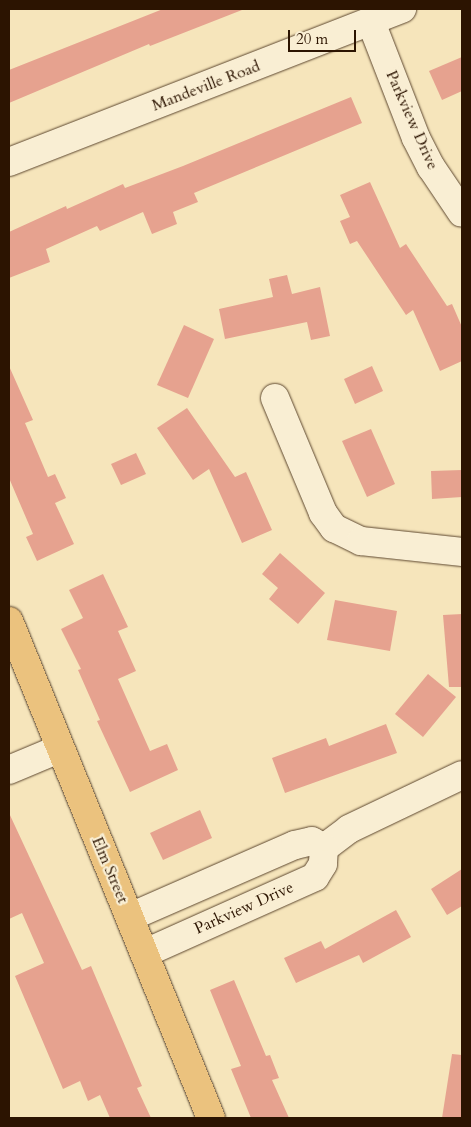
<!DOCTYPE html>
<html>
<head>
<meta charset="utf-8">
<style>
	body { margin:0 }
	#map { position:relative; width:471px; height:1127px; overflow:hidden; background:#f6e5bb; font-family:Cardo,serif }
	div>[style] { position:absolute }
	.building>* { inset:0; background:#e6a28f }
	.roads { filter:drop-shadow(0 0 1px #5e4830) drop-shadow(0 0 1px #5e4830) }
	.minor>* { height:28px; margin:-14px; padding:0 14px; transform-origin:14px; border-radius:14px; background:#f9eed3 }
	.major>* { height:28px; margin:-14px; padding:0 14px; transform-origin:14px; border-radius:14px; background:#ebc27e }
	span { translate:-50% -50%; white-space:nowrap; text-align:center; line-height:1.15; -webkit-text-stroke:4.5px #f9eed3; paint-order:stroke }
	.street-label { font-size:16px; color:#2c1401 }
	.frame { position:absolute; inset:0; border:10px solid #2c1401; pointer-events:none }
	.scale { position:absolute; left:288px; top:30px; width:68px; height:22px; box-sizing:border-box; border:2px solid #2c1401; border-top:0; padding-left:6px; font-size:15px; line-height:18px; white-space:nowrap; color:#2c1401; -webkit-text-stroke:4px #f9eed3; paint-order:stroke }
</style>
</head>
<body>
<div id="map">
	<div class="building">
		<div style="clip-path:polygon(163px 9px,242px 10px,150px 46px,149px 44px,9px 103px,9px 70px)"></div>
		<div style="clip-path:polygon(462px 57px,462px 91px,442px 100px,429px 71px)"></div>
		<div style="clip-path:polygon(351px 97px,362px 123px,194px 193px,198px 202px,173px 212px,177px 224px,152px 234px,143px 212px,100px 231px,97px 226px,46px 249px,50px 262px,9px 278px,9px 232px,66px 206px,67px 209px,123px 184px,125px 188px,183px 166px)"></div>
		<div style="clip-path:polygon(370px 182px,400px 248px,406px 244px,447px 306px,452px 304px,462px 327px,462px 361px,440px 371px,413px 310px,406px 315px,357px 241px,350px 244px,340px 221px,350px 217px,340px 195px)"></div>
		<div style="clip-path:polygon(287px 275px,292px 294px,320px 287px,330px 336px,311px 340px,307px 322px,225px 339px,219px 309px,273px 297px,269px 279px)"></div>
		<div style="clip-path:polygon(184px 325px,214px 339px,188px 398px,157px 385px)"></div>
		<div style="clip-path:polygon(9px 366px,33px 420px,25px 423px,48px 477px,55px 474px,66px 498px,55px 503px,74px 544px,37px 561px,26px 537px,33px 534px,9px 478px)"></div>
		<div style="clip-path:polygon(372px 366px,383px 391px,355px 404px,344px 379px)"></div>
		<div style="clip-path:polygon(187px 408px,235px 477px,246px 472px,272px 530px,242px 543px,209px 469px,193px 480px,157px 428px)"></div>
		<div style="clip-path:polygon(371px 429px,395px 484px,367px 497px,342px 441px)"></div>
		<div style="clip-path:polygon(136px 453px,146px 474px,121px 485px,111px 464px)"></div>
		<div style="clip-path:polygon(462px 470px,462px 497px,432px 499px,431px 471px)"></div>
		<div style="clip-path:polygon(280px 553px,325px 593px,298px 624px,269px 599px,278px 588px,262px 574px)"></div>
		<div style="clip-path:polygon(103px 574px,128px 627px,118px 631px,136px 671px,118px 679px,150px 751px,167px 744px,178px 770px,130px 792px,97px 721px,100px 720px,78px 670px,81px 669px,61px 629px,83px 618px,69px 590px)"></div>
		<div style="clip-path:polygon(335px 600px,397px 611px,390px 651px,327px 640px)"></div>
		<div style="clip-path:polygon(462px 614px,462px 687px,449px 687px,443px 615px)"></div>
		<div style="clip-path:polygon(428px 674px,456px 697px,423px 737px,395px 714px)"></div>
		<div style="clip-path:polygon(386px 724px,397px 753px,285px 793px,272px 758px,326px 738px,329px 746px)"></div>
		<div style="clip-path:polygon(200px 810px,212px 838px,163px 860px,150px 833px)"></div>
		<div style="clip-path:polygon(9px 813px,82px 970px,91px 966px,142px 1086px,137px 1088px,151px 1118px,110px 1118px,100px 1095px,88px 1101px,80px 1081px,63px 1089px,15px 976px,44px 963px,22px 913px,9px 919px)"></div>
		<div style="clip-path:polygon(462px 869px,462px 906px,447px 915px,431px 889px)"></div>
		<div style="clip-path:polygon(396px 910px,411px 937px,363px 963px,359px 955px,296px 983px,284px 958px,321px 941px,325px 949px)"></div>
		<div style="clip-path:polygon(234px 980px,266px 1056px,270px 1055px,279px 1078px,272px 1080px,289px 1118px,251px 1118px,231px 1069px,241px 1066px,210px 990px)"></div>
		<div style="clip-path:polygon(452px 1054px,462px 1055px,462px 1118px,442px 1118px)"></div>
	</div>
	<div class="roads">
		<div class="minor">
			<div style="left:371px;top:22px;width:124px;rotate:68.8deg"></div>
			<div style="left:416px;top:138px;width:33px;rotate:63deg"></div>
			<div style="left:431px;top:167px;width:55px;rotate:56deg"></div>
			<div style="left:9px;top:162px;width:422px;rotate:-21.3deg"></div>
			<div style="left:275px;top:398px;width:125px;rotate:67.3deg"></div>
			<div style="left:323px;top:513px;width:19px;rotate:54deg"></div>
			<div style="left:334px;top:528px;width:30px;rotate:26deg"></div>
			<div style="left:361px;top:541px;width:102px;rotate:6.2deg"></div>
			<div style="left:9px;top:770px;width:54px;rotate:-22.8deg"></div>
			<div style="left:324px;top:848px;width:31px;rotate:-37deg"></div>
			<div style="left:349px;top:829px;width:125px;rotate:-25.5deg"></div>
			<div style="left:130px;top:917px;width:180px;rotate:-23.6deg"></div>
			<div style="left:295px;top:845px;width:17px;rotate:-13deg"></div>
			<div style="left:312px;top:841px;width:14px;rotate:30deg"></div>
			<div style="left:324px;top:848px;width:16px;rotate:94deg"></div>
			<div style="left:323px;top:864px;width:15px;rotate:122deg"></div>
			<div style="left:315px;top:877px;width:186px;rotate:155.9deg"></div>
		</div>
		<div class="major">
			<div style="left:9px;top:621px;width:536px;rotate:67.88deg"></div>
		</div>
	</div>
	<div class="street-label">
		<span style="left:206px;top:86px;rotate:-21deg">Mandeville Road</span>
		<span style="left:412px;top:120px;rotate:66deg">Parkview Drive</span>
		<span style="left:110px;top:870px;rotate:67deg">Elm Street</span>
		<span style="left:244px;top:908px;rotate:-24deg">Parkview Drive</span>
	</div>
	<div class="frame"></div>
	<div class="scale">20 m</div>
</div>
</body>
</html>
